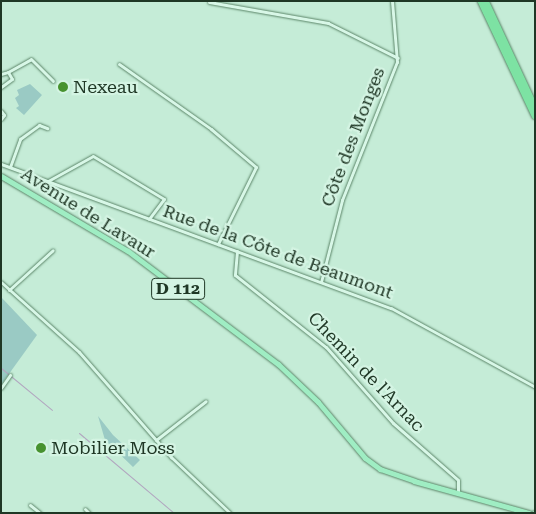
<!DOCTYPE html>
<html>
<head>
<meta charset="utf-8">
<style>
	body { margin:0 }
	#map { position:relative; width:536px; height:514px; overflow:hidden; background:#c5ecd7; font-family:"Roboto Serif",serif }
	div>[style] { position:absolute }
	.green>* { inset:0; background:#9acac4 }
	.stream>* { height:1px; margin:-0.5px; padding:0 0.5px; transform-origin:0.5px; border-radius:0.5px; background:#b2a7c0 }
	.roads { filter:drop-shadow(0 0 1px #5c8669) drop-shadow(0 0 1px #5c8669) }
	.minor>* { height:3px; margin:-1.5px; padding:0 1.5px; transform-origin:1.5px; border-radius:1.5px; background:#d8f7e7 }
	.primary>* { height:5px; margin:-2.5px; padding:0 2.5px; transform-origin:2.5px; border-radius:2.5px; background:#9fedc3 }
	.trunk>* { height:5.5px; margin:-2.75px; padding:0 2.75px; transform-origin:2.75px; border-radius:2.75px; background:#7de2a3 }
	.dots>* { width:14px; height:14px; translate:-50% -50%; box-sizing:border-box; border:2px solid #d4f4e3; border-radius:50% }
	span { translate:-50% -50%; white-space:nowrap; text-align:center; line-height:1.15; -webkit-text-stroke:4.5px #d4f4e3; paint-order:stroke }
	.shield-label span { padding:1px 4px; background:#d4f4e3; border:1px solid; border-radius:4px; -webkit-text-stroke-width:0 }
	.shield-label { font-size:16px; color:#1f3725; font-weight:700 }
	.poi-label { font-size:18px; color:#1f3725 }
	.left { translate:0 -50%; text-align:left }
	.street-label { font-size:18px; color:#1f3725 }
	.frame { position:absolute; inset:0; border:2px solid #1f3725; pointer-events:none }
</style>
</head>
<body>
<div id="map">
	<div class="green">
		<div style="clip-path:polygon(30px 84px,42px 95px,24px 115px,16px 108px,19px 106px,15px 98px,19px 95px,17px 90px)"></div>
		<div style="clip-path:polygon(1px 297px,37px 335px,1px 385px)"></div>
		<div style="clip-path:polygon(98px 416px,113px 435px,140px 460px,133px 467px,105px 440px)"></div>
	</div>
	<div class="stream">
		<div style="left:1px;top:368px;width:66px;rotate:39.5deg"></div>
		<div style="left:79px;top:433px;width:124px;rotate:40.1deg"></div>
	</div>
	<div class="roads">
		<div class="minor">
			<div style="left:209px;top:2px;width:121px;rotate:10deg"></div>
			<div style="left:328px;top:23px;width:78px;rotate:26.6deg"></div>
			<div style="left:119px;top:64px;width:113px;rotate:35.2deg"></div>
			<div style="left:211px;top:129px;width:59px;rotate:40.2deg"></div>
			<div style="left:256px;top:167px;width:86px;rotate:116.3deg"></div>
			<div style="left:8px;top:72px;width:26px;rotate:-29deg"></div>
			<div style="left:31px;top:59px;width:31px;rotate:45deg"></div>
			<div style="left:1px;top:74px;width:7px;rotate:-16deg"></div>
			<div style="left:8px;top:72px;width:8px;rotate:60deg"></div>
			<div style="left:12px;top:79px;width:14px;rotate:144deg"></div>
			<div style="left:1px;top:111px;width:5px;rotate:53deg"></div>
			<div style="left:4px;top:115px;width:5px;rotate:127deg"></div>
			<div style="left:1px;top:164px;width:416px;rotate:20.3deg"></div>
			<div style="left:391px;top:308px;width:164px;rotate:28.7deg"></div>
			<div style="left:10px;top:167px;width:30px;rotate:-70deg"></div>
			<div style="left:20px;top:139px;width:24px;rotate:-36deg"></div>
			<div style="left:39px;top:125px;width:9px;rotate:21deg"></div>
			<div style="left:48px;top:181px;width:51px;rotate:-29.1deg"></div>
			<div style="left:93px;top:156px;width:83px;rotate:31.2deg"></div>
			<div style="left:164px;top:199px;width:25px;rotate:127deg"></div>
			<div style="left:237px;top:251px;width:24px;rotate:95deg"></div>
			<div style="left:235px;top:275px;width:116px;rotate:38.4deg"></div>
			<div style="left:326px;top:347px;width:101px;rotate:48.6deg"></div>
			<div style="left:393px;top:423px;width:86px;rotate:41.2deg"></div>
			<div style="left:458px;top:480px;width:14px;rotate:90deg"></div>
			<div style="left:1px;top:282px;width:105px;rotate:41.9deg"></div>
			<div style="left:79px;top:352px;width:140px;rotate:48.8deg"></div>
			<div style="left:171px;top:457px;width:81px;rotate:43.5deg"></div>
			<div style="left:321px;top:282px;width:85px;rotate:-75.6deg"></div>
			<div style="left:342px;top:200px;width:149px;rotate:-68.3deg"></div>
			<div style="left:397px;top:62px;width:61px;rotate:-94.7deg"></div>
			<div style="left:9px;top:290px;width:59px;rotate:-42.3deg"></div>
			<div style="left:1px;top:388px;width:16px;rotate:-55deg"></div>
			<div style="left:156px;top:440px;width:63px;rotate:-38deg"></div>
			<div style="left:30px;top:505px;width:13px;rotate:39deg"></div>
			<div style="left:85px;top:509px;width:6px;rotate:45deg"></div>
		</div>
		<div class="primary">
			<div style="left:1px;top:176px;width:147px;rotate:30.6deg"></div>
			<div style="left:128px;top:251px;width:188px;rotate:37deg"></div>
			<div style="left:278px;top:364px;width:55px;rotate:43.5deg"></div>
			<div style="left:318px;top:402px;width:73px;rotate:50deg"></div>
			<div style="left:365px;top:458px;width:19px;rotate:36deg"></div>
			<div style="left:380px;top:469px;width:36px;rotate:19deg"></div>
			<div style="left:414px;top:481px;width:119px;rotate:15.5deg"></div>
			<div style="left:534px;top:513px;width:1px"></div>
		</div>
		<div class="trunk">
			<div style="left:481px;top:1px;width:127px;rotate:64.8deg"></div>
			<div style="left:486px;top:1px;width:116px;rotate:65deg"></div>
		</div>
	</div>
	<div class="dots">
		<div style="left:63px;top:87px;background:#47922f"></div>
		<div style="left:41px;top:448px;background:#47922f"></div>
	</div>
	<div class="shield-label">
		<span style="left:178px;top:289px">D 112</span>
	</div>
	<div class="poi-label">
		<span class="left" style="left:73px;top:87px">Nexeau</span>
		<span class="left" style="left:51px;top:448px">Mobilier Moss</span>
	</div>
	<div class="street-label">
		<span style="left:353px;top:137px;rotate:-69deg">Côte des Monges</span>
		<span style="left:88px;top:213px;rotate:32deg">Avenue de Lavaur</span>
		<span style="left:278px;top:252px;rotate:20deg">Rue de la Côte de Beaumont</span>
		<span style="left:366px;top:372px;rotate:46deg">Chemin de l'Arnac</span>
	</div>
	<div class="frame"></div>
</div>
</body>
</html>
